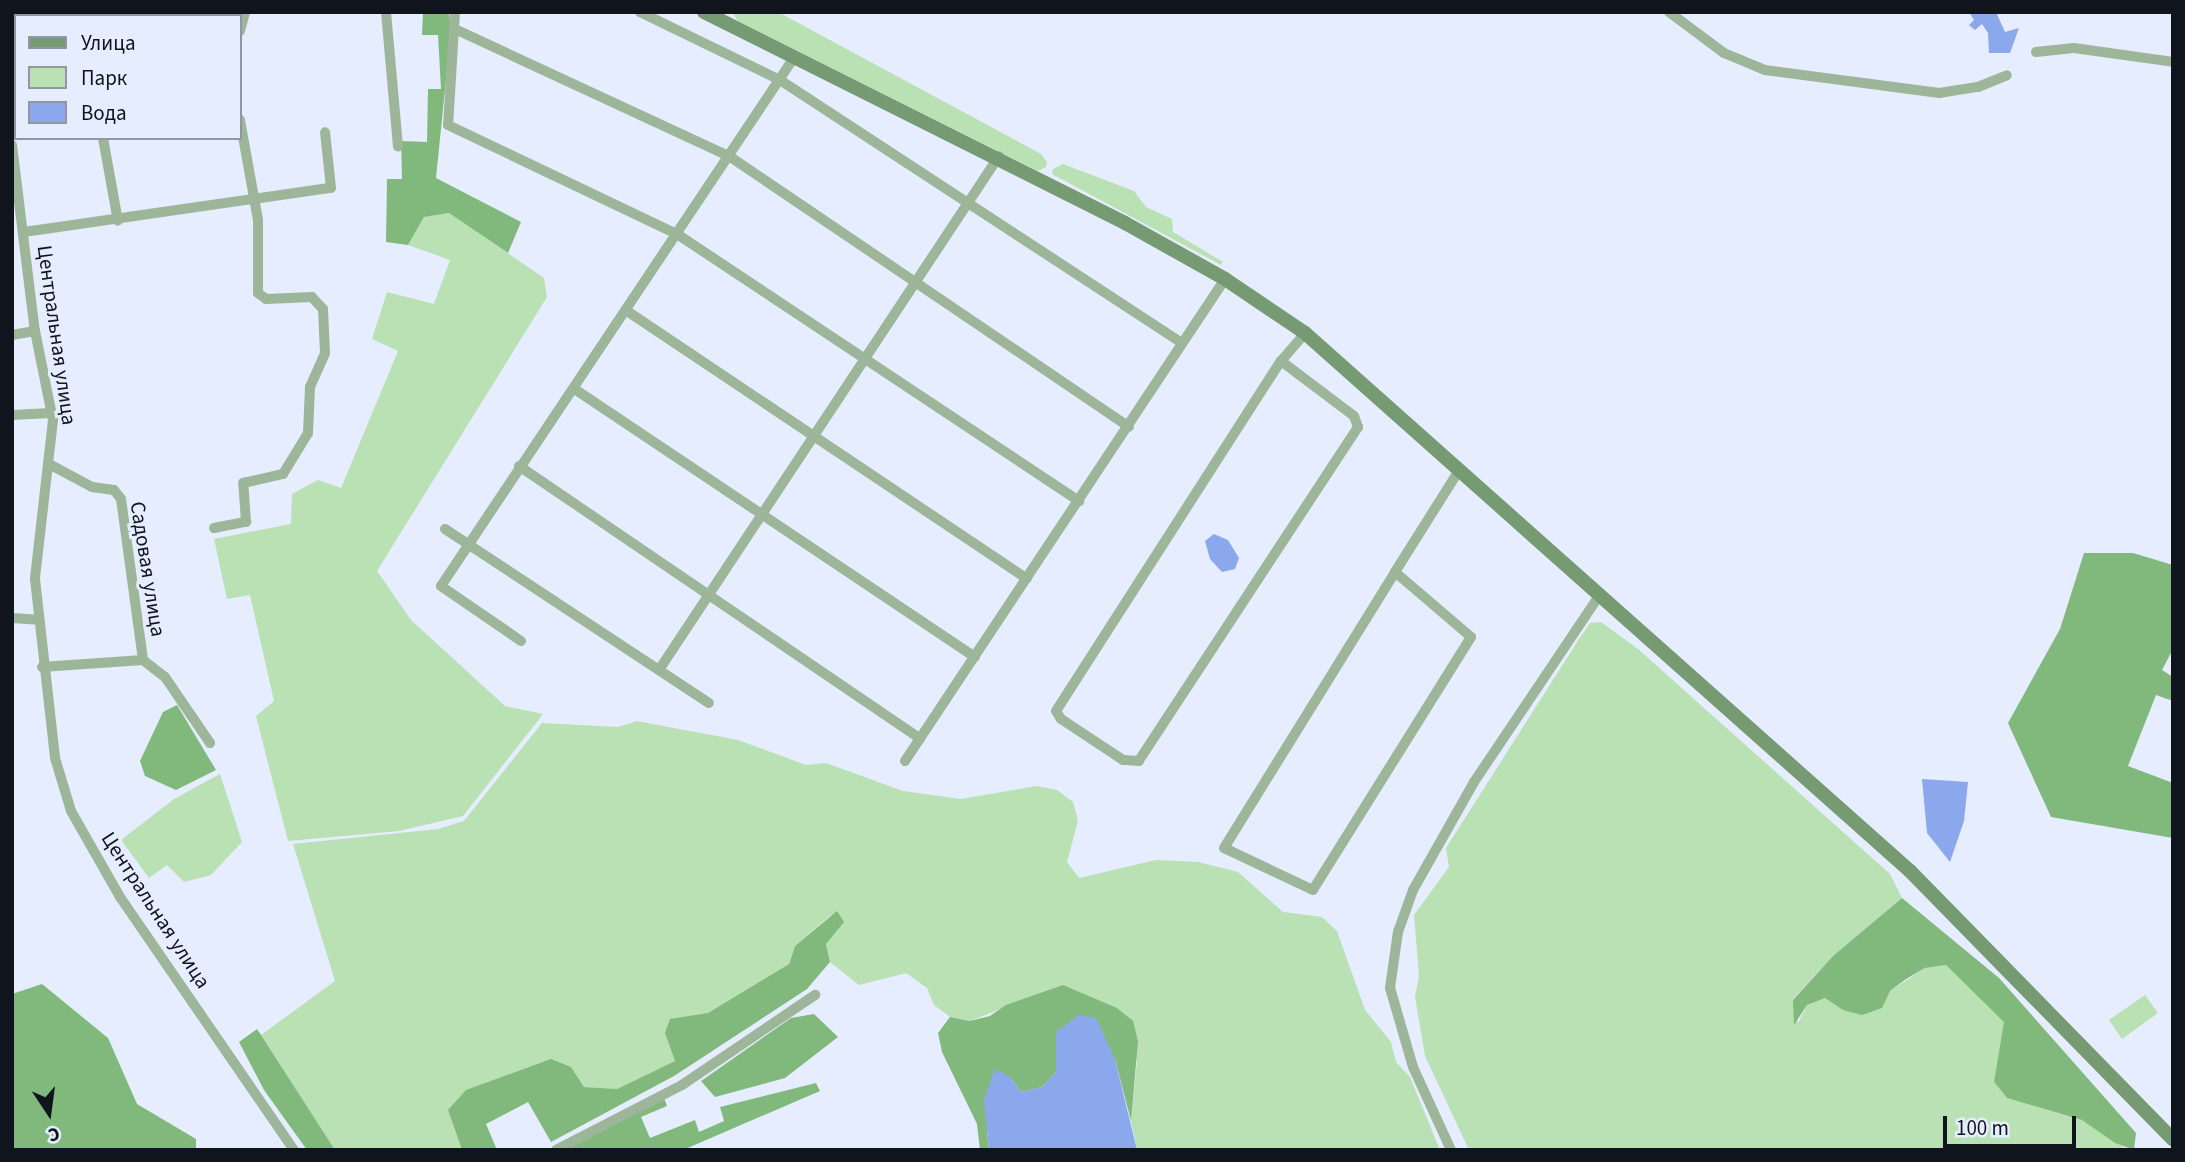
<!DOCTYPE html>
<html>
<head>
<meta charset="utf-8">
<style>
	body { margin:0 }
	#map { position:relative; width:2185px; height:1162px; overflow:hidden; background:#e5edfe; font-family:"Source Sans 3",sans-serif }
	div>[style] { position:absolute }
	.green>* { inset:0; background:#b9e1b4 }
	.forest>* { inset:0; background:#80b97b }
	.water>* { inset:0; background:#8ca8ed }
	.minor>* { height:10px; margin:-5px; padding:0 5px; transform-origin:5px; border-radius:5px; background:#9db69a }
	.secondary>* { height:14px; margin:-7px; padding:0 7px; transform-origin:7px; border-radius:7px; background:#769a72 }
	span { translate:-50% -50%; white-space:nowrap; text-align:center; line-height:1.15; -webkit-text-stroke:6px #e5edfe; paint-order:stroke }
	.street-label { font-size:21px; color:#10141d }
	.frame { position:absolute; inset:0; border:14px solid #10141d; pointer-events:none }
	.legend { position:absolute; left:14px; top:14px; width:228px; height:126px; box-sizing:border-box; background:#e5edfe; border:2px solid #9096a4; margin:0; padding:9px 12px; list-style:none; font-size:21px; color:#10141d }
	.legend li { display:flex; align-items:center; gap:14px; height:35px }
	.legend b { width:35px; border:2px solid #9096a4 }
	.north { position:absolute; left:14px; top:1078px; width:70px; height:70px; -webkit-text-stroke:5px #e5edfe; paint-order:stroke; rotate:167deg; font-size:19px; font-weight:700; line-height:28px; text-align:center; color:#10141d }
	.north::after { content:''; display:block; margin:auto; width:24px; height:32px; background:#10141d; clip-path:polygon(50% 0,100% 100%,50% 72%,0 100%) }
	.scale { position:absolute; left:1943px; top:1116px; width:133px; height:32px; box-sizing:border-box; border:4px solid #10141d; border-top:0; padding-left:9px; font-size:21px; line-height:24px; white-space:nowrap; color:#10141d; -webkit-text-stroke:5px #e5edfe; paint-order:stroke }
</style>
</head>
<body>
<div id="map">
	<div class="green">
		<div style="clip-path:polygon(732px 12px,778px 12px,1041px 154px,1047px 162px,1046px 167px,1038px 171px,738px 21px)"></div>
		<div style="clip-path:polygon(1063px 164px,1134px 191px,1146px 207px,1172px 219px,1173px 232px,1223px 262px,1221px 265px,1052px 174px,1053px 169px)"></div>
		<div style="clip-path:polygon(449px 213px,544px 278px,547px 297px,377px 571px,411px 620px,505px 706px,543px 714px,463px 816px,399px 831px,288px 841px,256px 716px,274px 701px,250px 595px,227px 599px,214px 539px,291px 524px,292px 494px,318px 480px,341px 488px,398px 351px,372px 339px,387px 292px,434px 304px,450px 260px,408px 245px,424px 217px)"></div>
		<div style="clip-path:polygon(1601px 622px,1638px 649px,1890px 874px,1902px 898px,1833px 956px,1793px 999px,1798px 1023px,1807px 1005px,1825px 997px,1843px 1010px,1890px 991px,1925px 968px,1946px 965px,2005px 1022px,1994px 1082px,2007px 1098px,2082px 1120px,2128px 1150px,1469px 1150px,1425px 1056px,1415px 997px,1419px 976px,1414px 915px,1449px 867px,1446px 848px,1579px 639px,1590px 623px)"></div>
		<div style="clip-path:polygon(637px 721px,738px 740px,806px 765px,826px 763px,903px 791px,961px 799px,1037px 786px,1057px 790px,1073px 802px,1078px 821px,1067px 862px,1079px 878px,1156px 860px,1198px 862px,1238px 872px,1283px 912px,1322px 917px,1337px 931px,1365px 1010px,1391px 1042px,1396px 1062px,1410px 1077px,1440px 1150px,1137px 1150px,1131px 1121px,1137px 1061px,1044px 992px,970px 1021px,950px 1017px,934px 1005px,927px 988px,906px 973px,859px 985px,830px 962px,826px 944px,843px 922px,831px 915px,795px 946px,789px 964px,708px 1013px,688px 1019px,671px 1041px,675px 1061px,617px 1089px,584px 1087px,571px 1067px,448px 1110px,462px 1150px,335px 1150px,261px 1035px,335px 981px,293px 844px,438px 829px,464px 821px,542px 723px,618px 727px)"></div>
		<div style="clip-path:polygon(220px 774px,242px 842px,211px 875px,184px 882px,167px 865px,149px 878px,121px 840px,174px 799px)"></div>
		<div style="clip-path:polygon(2145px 995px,2158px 1013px,2122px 1039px,2109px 1020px)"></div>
	</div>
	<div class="forest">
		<div style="clip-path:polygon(423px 12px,449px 12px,451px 30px,436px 178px,521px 222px,508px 253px,449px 213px,424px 217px,408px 245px,386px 242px,387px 179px,402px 179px,401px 141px,427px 142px,428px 89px,441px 89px,438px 35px,422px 35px)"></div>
		<div style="clip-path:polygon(2084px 553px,2133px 553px,2173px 565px,2173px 649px,2162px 670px,2173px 677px,2173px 701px,2156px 695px,2128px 766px,2173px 783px,2173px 838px,2051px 817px,2008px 723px,2060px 629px)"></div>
		<div style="clip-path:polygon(177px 705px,216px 770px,176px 790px,145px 776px,140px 761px,163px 712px)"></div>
		<div style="clip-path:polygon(1902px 898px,1999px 978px,2136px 1133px,2134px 1150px,2115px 1143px,2082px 1120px,2007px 1098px,1994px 1082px,2004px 1022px,1946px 965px,1925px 968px,1906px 979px,1890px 991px,1882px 1008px,1862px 1015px,1843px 1010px,1825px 998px,1807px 1005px,1794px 1025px,1793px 1000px,1833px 956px)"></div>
		<div style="clip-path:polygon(837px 911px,844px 922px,826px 944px,830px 962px,807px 989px,674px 1076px,551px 1142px,528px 1102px,486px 1124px,497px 1150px,462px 1150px,448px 1110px,466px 1090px,551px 1059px,571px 1067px,584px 1087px,617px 1089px,675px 1061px,665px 1033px,670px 1019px,708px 1013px,789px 964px,795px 946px)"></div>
		<div style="clip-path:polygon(42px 984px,108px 1038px,137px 1104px,196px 1139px,196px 1150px,12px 1150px,12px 994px)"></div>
		<div style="clip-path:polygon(1063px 985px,1117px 1008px,1133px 1021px,1138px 1041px,1131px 1121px,1115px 1059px,1056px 1032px,1056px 1072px,1042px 1087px,1021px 1092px,1010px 1077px,987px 1131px,989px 1150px,980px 1150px,977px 1124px,942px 1052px,938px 1033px,950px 1017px,970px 1021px,990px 1016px,1006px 1005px)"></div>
		<div style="clip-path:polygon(814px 1014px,838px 1037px,785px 1078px,715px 1097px,701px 1081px,791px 1018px)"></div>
		<div style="clip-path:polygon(257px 1029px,261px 1035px,335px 1150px,307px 1150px,264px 1090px,239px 1042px)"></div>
		<div style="clip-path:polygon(816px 1083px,820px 1091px,683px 1150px,563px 1150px,664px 1098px,667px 1106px,641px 1117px,650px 1138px,695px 1120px,699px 1132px,724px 1121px,720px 1107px)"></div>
	</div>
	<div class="water">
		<div style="clip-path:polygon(1969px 12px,1996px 12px,2005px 32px,2019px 28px,2010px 53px,1989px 53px,1988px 33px,1982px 24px,1975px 30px,1969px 25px,1974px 20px)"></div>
		<div style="clip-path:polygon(1214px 534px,1228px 540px,1239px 558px,1235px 569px,1222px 572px,1210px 559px,1205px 541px)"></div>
		<div style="clip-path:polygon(1922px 779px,1968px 782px,1964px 821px,1950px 862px,1927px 833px)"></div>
		<div style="clip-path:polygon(1079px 1015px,1096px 1018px,1115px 1059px,1137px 1150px,989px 1150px,984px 1100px,995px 1069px,1010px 1077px,1021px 1092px,1042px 1087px,1056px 1072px,1056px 1032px)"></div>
	</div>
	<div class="minor">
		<div style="left:386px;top:12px;width:135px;rotate:84.9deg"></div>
		<div style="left:455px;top:12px;width:113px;rotate:93.5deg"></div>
		<div style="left:448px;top:125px;width:254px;rotate:25.5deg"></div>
		<div style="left:677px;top:234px;width:483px;rotate:33.6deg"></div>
		<div style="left:640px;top:12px;width:156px;rotate:25.9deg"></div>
		<div style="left:780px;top:80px;width:480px;rotate:33.2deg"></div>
		<div style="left:1669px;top:12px;width:69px;rotate:36.7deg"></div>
		<div style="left:1724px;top:53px;width:44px;rotate:22.5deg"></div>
		<div style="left:1765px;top:70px;width:176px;rotate:7.5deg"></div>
		<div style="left:1939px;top:93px;width:39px;rotate:-9deg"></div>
		<div style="left:1978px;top:87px;width:31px;rotate:-22deg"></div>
		<div style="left:457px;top:30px;width:300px;rotate:24.9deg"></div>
		<div style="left:729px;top:156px;width:483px;rotate:34.1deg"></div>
		<div style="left:240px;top:31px;width:20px;rotate:-75deg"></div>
		<div style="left:2036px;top:52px;width:38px;rotate:-6deg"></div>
		<div style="left:2074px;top:48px;width:100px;rotate:8deg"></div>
		<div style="left:12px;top:92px;width:4px;rotate:-14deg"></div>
		<div style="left:103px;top:138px;width:84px;rotate:79.8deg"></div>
		<div style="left:12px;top:145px;width:187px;rotate:83deg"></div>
		<div style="left:35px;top:331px;width:91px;rotate:78.6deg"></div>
		<div style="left:53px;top:420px;width:160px;rotate:96.5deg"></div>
		<div style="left:35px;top:579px;width:180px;rotate:83.6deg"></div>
		<div style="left:55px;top:758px;width:55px;rotate:73.2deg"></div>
		<div style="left:71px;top:811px;width:99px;rotate:60.3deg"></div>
		<div style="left:120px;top:897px;width:307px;rotate:55.5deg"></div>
		<div style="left:24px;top:232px;width:310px;rotate:-8.2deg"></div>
		<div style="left:331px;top:188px;width:56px;rotate:-96.1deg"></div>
		<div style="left:627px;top:311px;width:481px;rotate:33.8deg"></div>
		<div style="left:12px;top:335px;width:23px;rotate:-10deg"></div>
		<div style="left:1281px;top:361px;width:91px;rotate:37deg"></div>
		<div style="left:1354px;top:416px;width:12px;rotate:70deg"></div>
		<div style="left:1358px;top:427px;width:399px;rotate:123.3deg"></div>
		<div style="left:1139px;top:761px;width:16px;rotate:-176deg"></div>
		<div style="left:1123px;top:760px;width:74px;rotate:-146.5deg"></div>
		<div style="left:1061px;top:719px;width:9px;rotate:-122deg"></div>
		<div style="left:1056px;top:711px;width:416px;rotate:-57.3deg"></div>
		<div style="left:1281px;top:361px;width:37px;rotate:-49deg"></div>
		<div style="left:576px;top:390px;width:480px;rotate:33.8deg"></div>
		<div style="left:12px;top:415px;width:39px;rotate:-3deg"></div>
		<div style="left:49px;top:464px;width:49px;rotate:28.1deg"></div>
		<div style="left:92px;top:487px;width:22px;rotate:8deg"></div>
		<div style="left:114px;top:490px;width:11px;rotate:52deg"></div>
		<div style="left:121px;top:499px;width:162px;rotate:82.2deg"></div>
		<div style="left:143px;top:660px;width:28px;rotate:38deg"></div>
		<div style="left:165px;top:677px;width:80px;rotate:55.7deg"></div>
		<div style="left:519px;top:466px;width:485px;rotate:34.2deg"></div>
		<div style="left:214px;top:528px;width:33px;rotate:-11deg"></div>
		<div style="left:246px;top:522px;width:39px;rotate:-94deg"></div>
		<div style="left:243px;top:483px;width:41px;rotate:-12.7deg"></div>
		<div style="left:283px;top:474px;width:48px;rotate:-58.6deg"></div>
		<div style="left:308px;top:433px;width:46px;rotate:-87.5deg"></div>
		<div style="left:310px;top:387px;width:37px;rotate:-66deg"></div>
		<div style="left:325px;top:353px;width:44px;rotate:-92.6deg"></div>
		<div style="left:323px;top:309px;width:16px;rotate:-133deg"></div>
		<div style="left:312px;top:297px;width:46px;rotate:177.5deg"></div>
		<div style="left:266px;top:299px;width:10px;rotate:-143deg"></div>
		<div style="left:258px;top:293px;width:73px;rotate:-90deg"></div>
		<div style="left:258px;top:220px;width:102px;rotate:-100.2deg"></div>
		<div style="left:445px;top:529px;width:316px;rotate:33.4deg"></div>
		<div style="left:1395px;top:572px;width:100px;rotate:40.5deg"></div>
		<div style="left:1471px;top:637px;width:298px;rotate:122deg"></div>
		<div style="left:1313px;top:890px;width:98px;rotate:-154.7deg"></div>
		<div style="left:1224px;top:848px;width:325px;rotate:-58.2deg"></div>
		<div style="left:1395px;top:572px;width:118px;rotate:-57.8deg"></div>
		<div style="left:12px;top:618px;width:26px;rotate:4deg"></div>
		<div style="left:521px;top:641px;width:97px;rotate:-145.5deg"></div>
		<div style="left:441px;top:586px;width:637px;rotate:-56.26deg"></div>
		<div style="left:42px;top:667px;width:101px;rotate:-4deg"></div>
		<div style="left:659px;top:670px;width:616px;rotate:-56.52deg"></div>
		<div style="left:905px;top:761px;width:579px;rotate:-56.42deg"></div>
		<div style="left:556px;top:1150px;width:142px;rotate:-27.3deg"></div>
		<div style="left:682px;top:1085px;width:161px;rotate:-34.1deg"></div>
		<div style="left:1451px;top:1150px;width:91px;rotate:-114.6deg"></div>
		<div style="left:1413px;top:1067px;width:82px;rotate:-106.2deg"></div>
		<div style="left:1390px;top:988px;width:57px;rotate:-81.9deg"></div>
		<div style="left:1398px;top:932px;width:45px;rotate:-70.3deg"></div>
		<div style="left:1413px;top:890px;width:124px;rotate:-60.5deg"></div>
		<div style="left:1474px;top:782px;width:224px;rotate:-56.1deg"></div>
	</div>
	<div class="secondary">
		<div style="left:704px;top:12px;width:471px;rotate:26.6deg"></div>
		<div style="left:1125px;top:223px;width:115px;rotate:29.2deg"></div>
		<div style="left:1225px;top:279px;width:97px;rotate:34deg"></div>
		<div style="left:1305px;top:333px;width:810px;rotate:41.65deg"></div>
		<div style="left:1910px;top:871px;width:376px;rotate:45.6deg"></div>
	</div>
	<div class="street-label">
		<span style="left:57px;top:335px;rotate:82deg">Центральная улица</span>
		<span style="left:148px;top:569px;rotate:81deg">Садовая улица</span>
		<span style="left:156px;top:910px;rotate:57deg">Центральная улица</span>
	</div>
	<div class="frame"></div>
	<ul class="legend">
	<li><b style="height:9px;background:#769a72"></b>Улица</li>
	<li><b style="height:19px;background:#b9e1b4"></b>Парк</li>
	<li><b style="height:19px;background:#8ca8ed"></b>Вода</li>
	</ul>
	<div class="north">С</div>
	<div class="scale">100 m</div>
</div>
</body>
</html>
